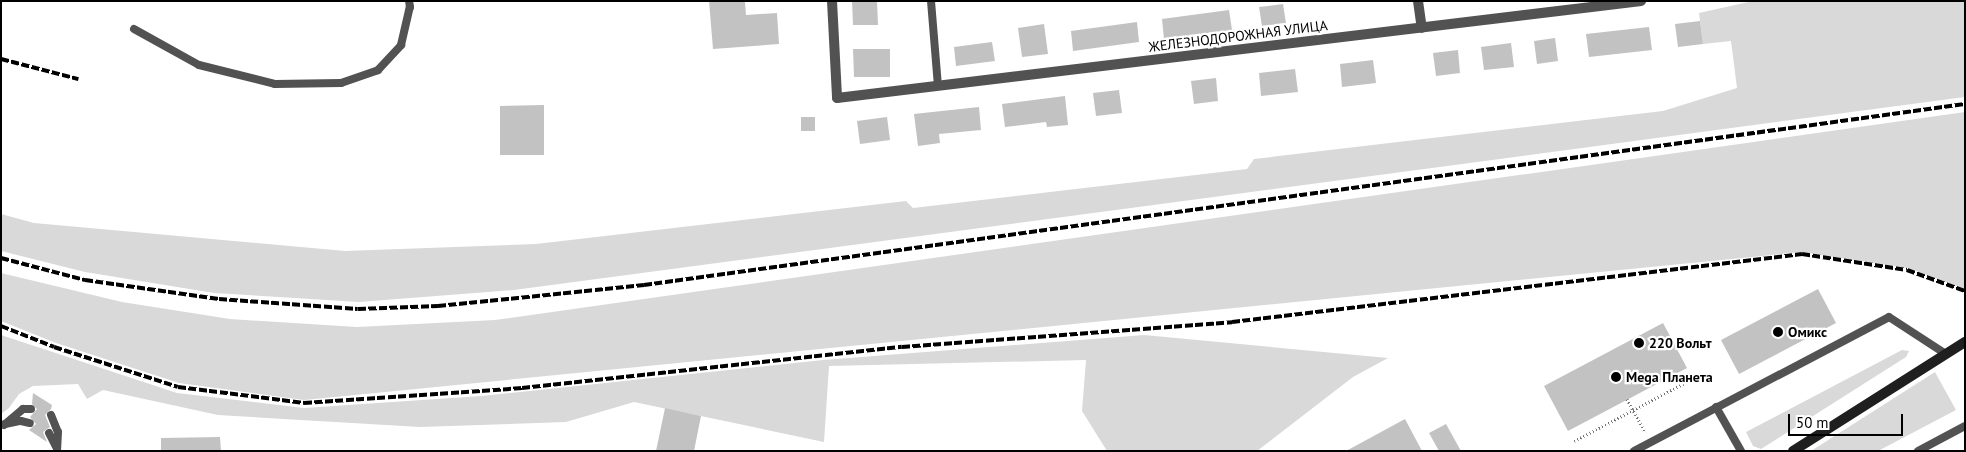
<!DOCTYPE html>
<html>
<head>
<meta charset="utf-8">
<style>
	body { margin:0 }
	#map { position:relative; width:1966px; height:452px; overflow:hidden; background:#fff; font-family:"PT Sans",sans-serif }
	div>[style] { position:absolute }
	.green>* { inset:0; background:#d9d9d9 }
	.building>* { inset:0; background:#c2c2c2 }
	.path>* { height:2.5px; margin-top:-1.25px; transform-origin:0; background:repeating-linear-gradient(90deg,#747474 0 1px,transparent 0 3.5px) }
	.lane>* { height:8px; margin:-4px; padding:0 4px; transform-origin:4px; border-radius:4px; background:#525252 }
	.street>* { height:10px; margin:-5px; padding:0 5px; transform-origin:5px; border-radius:5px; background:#525252 }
	.secondary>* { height:10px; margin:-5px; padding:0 5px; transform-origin:5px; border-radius:5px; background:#1f1f1f }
	.rail>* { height:4px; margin-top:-2px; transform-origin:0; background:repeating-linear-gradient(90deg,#000 0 8px,transparent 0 10.5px) }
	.dots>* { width:14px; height:14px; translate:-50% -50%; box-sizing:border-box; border:2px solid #fff; border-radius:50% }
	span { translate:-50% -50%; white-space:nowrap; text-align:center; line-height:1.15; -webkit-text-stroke:4.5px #fff; paint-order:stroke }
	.street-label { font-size:14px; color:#000 }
	.poi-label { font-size:14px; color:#000; font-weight:700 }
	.left { translate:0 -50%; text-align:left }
	.frame { position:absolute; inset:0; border:2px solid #000; pointer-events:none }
	.scale { position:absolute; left:1788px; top:414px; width:115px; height:22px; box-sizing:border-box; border:2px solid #000; border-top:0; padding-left:6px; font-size:15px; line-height:18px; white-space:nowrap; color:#000; -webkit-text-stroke:4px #fff; paint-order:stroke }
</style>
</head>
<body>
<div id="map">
	<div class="green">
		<div style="clip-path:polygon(1753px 1px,1965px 1px,1965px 97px,514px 290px,359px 302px,214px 293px,85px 272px,1px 251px,1px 214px,34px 223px,345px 251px,536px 244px,906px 201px,913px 208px,1247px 169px,1254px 159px,1663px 111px,1737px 88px,1731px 41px,1703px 44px,1699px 13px)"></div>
		<div style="clip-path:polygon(1965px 112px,1965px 289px,1908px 268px,1802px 252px,304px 400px,179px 383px,56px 343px,1px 321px,1px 273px,122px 302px,230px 319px,357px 327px,495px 320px)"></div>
		<div style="clip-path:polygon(1px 335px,177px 393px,304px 408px,481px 396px,823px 360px,1144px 335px,1388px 358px,1353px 377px,1257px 451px,1107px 451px,1082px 411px,1086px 360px,829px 366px,824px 442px,634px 402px,566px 422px,420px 427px,218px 415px,103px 390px,87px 399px,78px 384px,33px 386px,19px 394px,9px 408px,1px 414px)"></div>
		<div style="clip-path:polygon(1902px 350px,1909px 351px,1906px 357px,1761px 449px,1753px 446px,1746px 432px)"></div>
		<div style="clip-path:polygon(1935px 372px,1956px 410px,1878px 451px,1811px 451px)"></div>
	</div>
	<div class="building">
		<div style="clip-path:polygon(709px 1px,745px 2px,746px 15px,777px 13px,779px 44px,713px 49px)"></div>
		<div style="clip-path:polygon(852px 1px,877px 1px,878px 25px,853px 25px)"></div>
		<div style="clip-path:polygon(1283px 4px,1286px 23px,1262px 26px,1259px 7px)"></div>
		<div style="clip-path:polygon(1229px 10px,1232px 30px,1164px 39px,1162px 19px)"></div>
		<div style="clip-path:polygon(1700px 21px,1703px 44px,1678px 47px,1675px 24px)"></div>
		<div style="clip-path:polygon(1137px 22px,1139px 42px,1073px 51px,1071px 31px)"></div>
		<div style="clip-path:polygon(1044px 24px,1048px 54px,1022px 57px,1018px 28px)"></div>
		<div style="clip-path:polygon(1649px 27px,1652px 50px,1589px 57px,1586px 34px)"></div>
		<div style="clip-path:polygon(1555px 38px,1558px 61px,1537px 64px,1534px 41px)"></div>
		<div style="clip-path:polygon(992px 42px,995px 61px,956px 66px,954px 47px)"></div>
		<div style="clip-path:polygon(1511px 43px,1514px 67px,1484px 70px,1481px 47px)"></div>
		<div style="clip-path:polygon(853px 49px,890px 49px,890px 77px,854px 77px)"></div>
		<div style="clip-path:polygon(1458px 50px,1460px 73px,1436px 76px,1433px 53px)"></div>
		<div style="clip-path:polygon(1373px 60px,1376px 83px,1342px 87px,1340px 64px)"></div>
		<div style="clip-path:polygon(1295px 69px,1298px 92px,1261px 96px,1259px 73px)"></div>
		<div style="clip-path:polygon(1216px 78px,1218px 101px,1194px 104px,1191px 81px)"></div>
		<div style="clip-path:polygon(1119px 90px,1122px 113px,1096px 116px,1093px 93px)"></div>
		<div style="clip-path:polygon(1065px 96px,1068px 125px,1047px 127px,1046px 122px,1005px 127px,1002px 104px)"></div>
		<div style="clip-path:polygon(544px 105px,544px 155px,500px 155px,500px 106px)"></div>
		<div style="clip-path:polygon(979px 107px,981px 130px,939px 134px,940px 143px,918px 146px,914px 114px)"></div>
		<div style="clip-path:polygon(801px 117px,815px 117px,815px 131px,801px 131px)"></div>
		<div style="clip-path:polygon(887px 117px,890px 140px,860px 144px,857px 121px)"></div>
		<div style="clip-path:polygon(1818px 289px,1836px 323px,1739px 374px,1721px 340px)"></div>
		<div style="clip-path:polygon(1663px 323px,1687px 368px,1568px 431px,1544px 386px)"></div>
		<div style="clip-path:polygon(33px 393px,52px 405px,51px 409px,45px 415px,50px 427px,43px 432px,47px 442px,29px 430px,36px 424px,30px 417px,37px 409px,32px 404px)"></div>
		<div style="clip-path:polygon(665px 408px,701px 416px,694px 451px,656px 451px)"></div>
		<div style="clip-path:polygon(1405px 419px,1422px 451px,1346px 451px)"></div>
		<div style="clip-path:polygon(1446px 424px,1461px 451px,1439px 451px,1429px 433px)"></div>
		<div style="clip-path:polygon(220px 437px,221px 451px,161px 451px,161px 438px)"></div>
	</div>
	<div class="path">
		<div style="left:1627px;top:399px;width:38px;rotate:61deg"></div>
		<div style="left:1574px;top:441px;width:131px;rotate:-27.7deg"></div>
	</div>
	<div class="lane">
		<div style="left:931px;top:1px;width:85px;rotate:85.3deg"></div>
		<div style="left:134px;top:29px;width:74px;rotate:29deg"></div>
		<div style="left:199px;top:65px;width:78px;rotate:14deg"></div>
		<div style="left:275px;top:84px;width:66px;rotate:-0.9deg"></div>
		<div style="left:341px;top:83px;width:39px;rotate:-19deg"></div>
		<div style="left:378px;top:70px;width:34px;rotate:-47deg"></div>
		<div style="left:401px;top:45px;width:39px;rotate:-77deg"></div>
		<div style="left:410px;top:7px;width:6px;rotate:-99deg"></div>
		<div style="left:1716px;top:407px;width:51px;rotate:60.4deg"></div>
		<div style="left:51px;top:415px;width:18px;rotate:68deg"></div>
		<div style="left:58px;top:432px;width:18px;rotate:93deg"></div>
		<div style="left:5px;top:424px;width:16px;rotate:-11deg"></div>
		<div style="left:21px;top:421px;width:9px;rotate:13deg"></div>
		<div style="left:4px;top:425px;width:25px;rotate:-40deg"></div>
		<div style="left:23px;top:409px;width:8px"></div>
		<div style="left:49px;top:433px;width:16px;rotate:63deg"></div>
		<div style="left:1634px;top:451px;width:288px;rotate:-27.7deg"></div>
		<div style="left:1889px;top:317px;width:68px;rotate:33deg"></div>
		<div style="left:1918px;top:451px;width:53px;rotate:-28deg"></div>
	</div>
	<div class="street">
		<div style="left:832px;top:1px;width:97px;rotate:87deg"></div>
		<div style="left:837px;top:98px;width:810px;rotate:-6.88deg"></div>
		<div style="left:1418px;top:1px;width:27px;rotate:82deg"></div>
	</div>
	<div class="secondary">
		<div style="left:1793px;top:451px;width:204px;rotate:-32.4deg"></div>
	</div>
	<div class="rail">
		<div style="left:1px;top:59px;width:80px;rotate:14.6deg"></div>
		<div style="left:1px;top:258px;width:87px;rotate:14.7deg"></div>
		<div style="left:85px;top:280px;width:135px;rotate:8.1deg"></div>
		<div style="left:219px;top:299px;width:139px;rotate:4.1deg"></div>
		<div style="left:358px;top:309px;width:80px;rotate:-2.1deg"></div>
		<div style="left:438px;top:306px;width:207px;rotate:-5.8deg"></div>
		<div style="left:644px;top:285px;width:1333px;rotate:-7.8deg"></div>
		<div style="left:1px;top:326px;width:57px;rotate:21.6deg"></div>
		<div style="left:54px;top:347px;width:130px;rotate:17.9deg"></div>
		<div style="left:178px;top:387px;width:127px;rotate:7.2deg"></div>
		<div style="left:304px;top:403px;width:219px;rotate:-3.9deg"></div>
		<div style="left:522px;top:388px;width:382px;rotate:-6.2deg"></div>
		<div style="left:902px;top:347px;width:331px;rotate:-4.3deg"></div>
		<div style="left:1232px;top:322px;width:574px;rotate:-6.8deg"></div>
		<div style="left:1802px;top:254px;width:106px;rotate:8.7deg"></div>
		<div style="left:1907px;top:270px;width:62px;rotate:19.9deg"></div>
	</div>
	<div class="dots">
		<div style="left:1778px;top:332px;background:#000"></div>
		<div style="left:1639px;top:343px;background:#000"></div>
		<div style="left:1616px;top:377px;background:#000"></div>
	</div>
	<div class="street-label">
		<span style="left:1238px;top:36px;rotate:-7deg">ЖЕЛЕЗНОДОРОЖНАЯ УЛИЦА</span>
	</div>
	<div class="poi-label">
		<span class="left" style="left:1788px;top:332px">Омикс</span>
		<span class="left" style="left:1649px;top:343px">220 Вольт</span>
		<span class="left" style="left:1626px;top:377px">Mega Планета</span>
	</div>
	<div class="frame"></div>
	<div class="scale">50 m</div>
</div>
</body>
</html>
